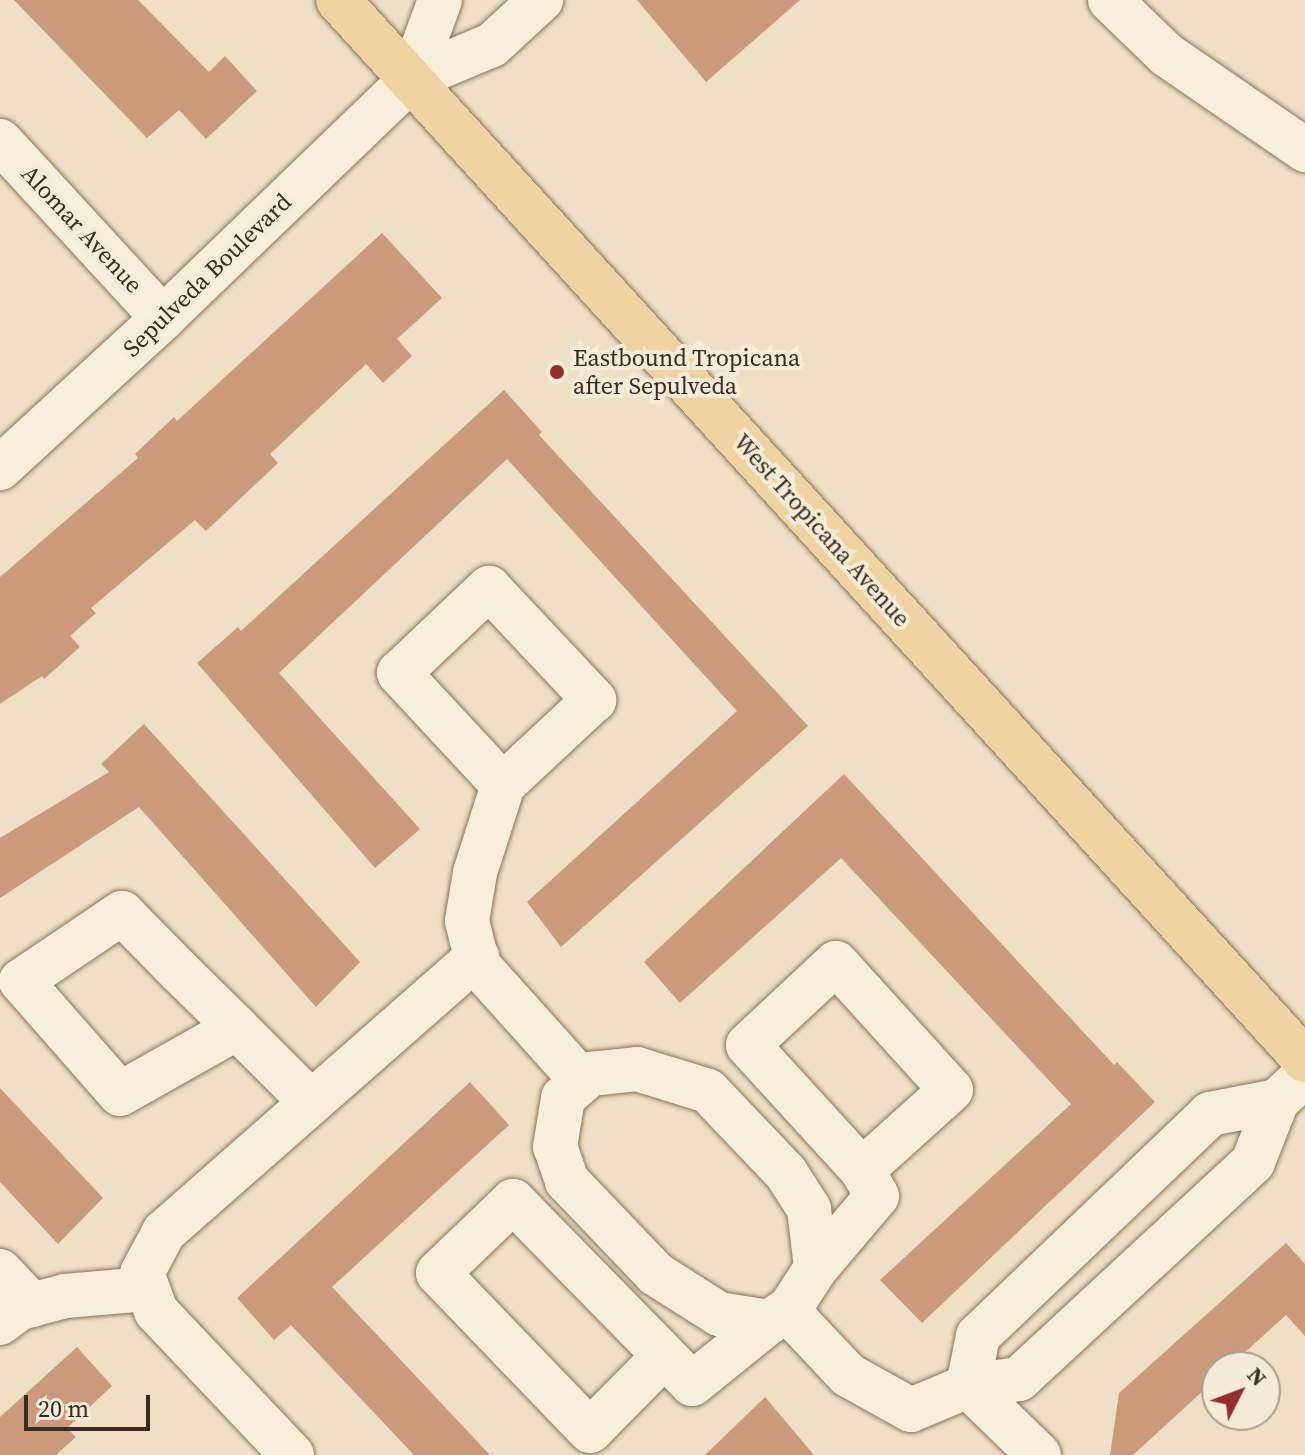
<!DOCTYPE html>
<html>
<head>
<meta charset="utf-8">
<style>
	body { margin:0 }
	#map { position:relative; width:1305px; height:1455px; overflow:hidden; background:#eee0c6; font-family:"Source Serif 4",serif }
	div>[style] { position:absolute }
	.building>* { inset:0; background:#cb9a7d }
	.roads { filter:drop-shadow(0 0 2px #89725c) drop-shadow(0 0 2px #89725c) }
	.minor>* { height:44px; margin:-22px; padding:0 22px; transform-origin:22px; border-radius:22px; background:#f8eeda }
	.primary>* { height:44px; margin:-22px; padding:0 22px; transform-origin:22px; border-radius:22px; background:#efd3a0 }
	.dots>* { width:22px; height:22px; translate:-50% -50%; box-sizing:border-box; border:4px solid #f5ebd6; border-radius:50% }
	span { translate:-50% -50%; white-space:nowrap; text-align:center; line-height:1.15; -webkit-text-stroke:8px #f5ebd6; paint-order:stroke }
	.street-label { font-size:24px; color:#392b20 }
	.poi-label { font-size:24px; color:#392b20 }
	.left { translate:0 -50%; text-align:left }
	.north { position:absolute; left:1201px; top:1351px; width:80px; height:80px; box-sizing:border-box; background:#f5ebd6; border:2px solid #aa9e8d; border-radius:50%; rotate:48deg; font-size:22px; font-weight:700; line-height:32px; text-align:center; color:#392b20 }
	.north::after { content:''; display:block; margin:auto; width:28px; height:36px; background:#972d33; clip-path:polygon(50% 0,100% 100%,50% 72%,0 100%) }
	.scale { position:absolute; left:24px; top:1395px; width:126px; height:36px; box-sizing:border-box; border:4px solid #392b20; border-top:0; padding-left:10px; font-size:24px; line-height:28px; white-space:nowrap; color:#392b20; -webkit-text-stroke:6px #f5ebd6; paint-order:stroke }
</style>
</head>
<body>
<div id="map">
	<div class="building">
		<div style="clip-path:polygon(14px 0,138px 0,209px 72px,225px 56px,257px 91px,206px 139px,179px 110px,147px 138px)"></div>
		<div style="clip-path:polygon(637px 0,800px 0,706px 82px)"></div>
		<div style="clip-path:polygon(382px 233px,442px 298px,397px 339px,412px 356px,383px 383px,366px 364px,270px 454px,278px 463px,206px 531px,195px 520px,91px 608px,96px 613px,70px 636px,80px 647px,44px 679px,42px 676px,0 704px,0 577px,138px 458px,135px 454px,174px 417px,177px 421px)"></div>
		<div style="clip-path:polygon(504px 390px,542px 432px,539px 435px,808px 726px,561px 947px,527px 902px,737px 711px,507px 459px,279px 673px,420px 829px,375px 868px,197px 663px,238px 627px,241px 631px)"></div>
		<div style="clip-path:polygon(144px 724px,360px 962px,316px 1007px,139px 807px,0 898px,0 838px,109px 772px,101px 764px)"></div>
		<div style="clip-path:polygon(844px 774px,1114px 1065px,1117px 1062px,1155px 1102px,922px 1323px,880px 1280px,1071px 1104px,841px 858px,680px 1003px,644px 962px)"></div>
		<div style="clip-path:polygon(470px 1082px,509px 1125px,332px 1287px,490px 1455px,414px 1455px,291px 1325px,274px 1340px,237px 1298px)"></div>
		<div style="clip-path:polygon(0 1088px,103px 1198px,58px 1244px,0 1182px)"></div>
		<div style="clip-path:polygon(1286px 1243px,1305px 1264px,1305px 1336px,1286px 1315px,1229px 1367px,1217px 1367px,1217px 1378px,1133px 1455px,1110px 1455px,1119px 1393px)"></div>
		<div style="clip-path:polygon(77px 1347px,112px 1386px,67px 1428px,76px 1437px,56px 1455px,0 1455px,0 1417px)"></div>
		<div style="clip-path:polygon(765px 1397px,814px 1455px,705px 1455px)"></div>
	</div>
	<div class="roads">
		<div class="minor">
			<div style="left:1110px;top:0;width:79px;rotate:44deg"></div>
			<div style="left:1167px;top:55px;width:168px;rotate:34.5deg"></div>
			<div style="left:411px;top:79px;width:84px;rotate:-69.8deg"></div>
			<div style="left:0;top:141px;width:241px;rotate:47.4deg"></div>
			<div style="left:0;top:468px;width:222px;rotate:-42.6deg"></div>
			<div style="left:163px;top:318px;width:344px;rotate:-43.9deg"></div>
			<div style="left:411px;top:79px;width:88px;rotate:-22.8deg"></div>
			<div style="left:492px;top:45px;width:67px;rotate:-42.6deg"></div>
			<div style="left:503px;top:785px;width:153px;rotate:-132.9deg"></div>
			<div style="left:399px;top:673px;width:124px;rotate:-43.4deg"></div>
			<div style="left:489px;top:588px;width:154px;rotate:46.8deg"></div>
			<div style="left:594px;top:700px;width:125px;rotate:137deg"></div>
			<div style="left:503px;top:785px;width:92px;rotate:107.7deg"></div>
			<div style="left:475px;top:873px;width:49px;rotate:99.5deg"></div>
			<div style="left:467px;top:921px;width:45px;rotate:76deg"></div>
			<div style="left:478px;top:965px;width:156px;rotate:48.1deg"></div>
			<div style="left:237px;top:1028px;width:134px;rotate:150.6deg"></div>
			<div style="left:120px;top:1094px;width:150px;rotate:-131.2deg"></div>
			<div style="left:21px;top:981px;width:122px;rotate:-34deg"></div>
			<div style="left:122px;top:913px;width:81px;rotate:45.5deg"></div>
			<div style="left:179px;top:971px;width:81px;rotate:44.5deg"></div>
			<div style="left:237px;top:1028px;width:105px;rotate:45deg"></div>
			<div style="left:637px;top:1069px;width:74px;rotate:17.2deg"></div>
			<div style="left:708px;top:1091px;width:113px;rotate:46.4deg"></div>
			<div style="left:786px;top:1173px;width:43px;rotate:57.4deg"></div>
			<div style="left:809px;top:1209px;width:59px;rotate:83.2deg"></div>
			<div style="left:816px;top:1268px;width:48px;rotate:123deg"></div>
			<div style="left:790px;top:1308px;width:25px;rotate:146deg"></div>
			<div style="left:769px;top:1322px;width:51px;rotate:-170.9deg"></div>
			<div style="left:719px;top:1314px;width:75px;rotate:-147.6deg"></div>
			<div style="left:656px;top:1274px;width:129px;rotate:-133.7deg"></div>
			<div style="left:567px;top:1181px;width:36px;rotate:-109deg"></div>
			<div style="left:555px;top:1147px;width:50px;rotate:-80.7deg"></div>
			<div style="left:563px;top:1098px;width:36px;rotate:-42deg"></div>
			<div style="left:590px;top:1074px;width:47px;rotate:-6.1deg"></div>
			<div style="left:816px;top:1268px;width:94px;rotate:-49.7deg"></div>
			<div style="left:877px;top:1196px;width:30px;rotate:-120deg"></div>
			<div style="left:862px;top:1170px;width:169px;rotate:-132.4deg"></div>
			<div style="left:748px;top:1045px;width:120px;rotate:-43deg"></div>
			<div style="left:836px;top:963px;width:171px;rotate:47.8deg"></div>
			<div style="left:951px;top:1090px;width:120px;rotate:138deg"></div>
			<div style="left:0;top:1271px;width:47px;rotate:46.7deg"></div>
			<div style="left:790px;top:1308px;width:19px;rotate:58deg"></div>
			<div style="left:800px;top:1324px;width:70px;rotate:46.7deg"></div>
			<div style="left:848px;top:1375px;width:72px;rotate:29.1deg"></div>
			<div style="left:911px;top:1410px;width:62px;rotate:-22.8deg"></div>
			<div style="left:968px;top:1386px;width:51px;rotate:-7.8deg"></div>
			<div style="left:1019px;top:1379px;width:319px;rotate:-42.8deg"></div>
			<div style="left:1253px;top:1162px;width:66px;rotate:-68.5deg"></div>
			<div style="left:1277px;top:1101px;width:38px;rotate:-43deg"></div>
			<div style="left:0;top:1323px;width:25px;rotate:-37deg"></div>
			<div style="left:20px;top:1308px;width:47px;rotate:-14.9deg"></div>
			<div style="left:65px;top:1296px;width:82px;rotate:-4.9deg"></div>
			<div style="left:664px;top:1356px;width:105px;rotate:134.6deg"></div>
			<div style="left:590px;top:1431px;width:219px;rotate:-133.9deg"></div>
			<div style="left:438px;top:1273px;width:104px;rotate:-43.8deg"></div>
			<div style="left:513px;top:1201px;width:256px;rotate:45.6deg"></div>
			<div style="left:692px;top:1384px;width:99px;rotate:-38.8deg"></div>
			<div style="left:968px;top:1386px;width:51px;rotate:-78.7deg"></div>
			<div style="left:978px;top:1336px;width:321px;rotate:-43.7deg"></div>
			<div style="left:1210px;top:1114px;width:68px;rotate:-11deg"></div>
			<div style="left:968px;top:1386px;width:99px;rotate:44.2deg"></div>
			<div style="left:292px;top:1455px;width:198px;rotate:-133.4deg"></div>
			<div style="left:156px;top:1311px;width:40px;rotate:-110.2deg"></div>
			<div style="left:142px;top:1273px;width:47px;rotate:-61.8deg"></div>
			<div style="left:164px;top:1232px;width:417px;rotate:-41.3deg"></div>
		</div>
		<div class="primary">
			<div style="left:338px;top:0;width:1435px;rotate:47.63deg"></div>
		</div>
	</div>
	<div class="dots">
		<div style="left:557px;top:372px;background:#972d33"></div>
	</div>
	<div class="street-label">
		<span style="left:82px;top:229px;rotate:47deg">Alomar Avenue</span>
		<span style="left:207px;top:275px;rotate:-44deg">Sepulveda Boulevard</span>
		<span style="left:822px;top:530px;rotate:48deg">West Tropicana Avenue</span>
	</div>
	<div class="poi-label">
		<span class="left" style="left:573px;top:372px">Eastbound Tropicana<br>after Sepulveda</span>
	</div>
	<div class="north">N</div>
	<div class="scale">20 m</div>
</div>
</body>
</html>
